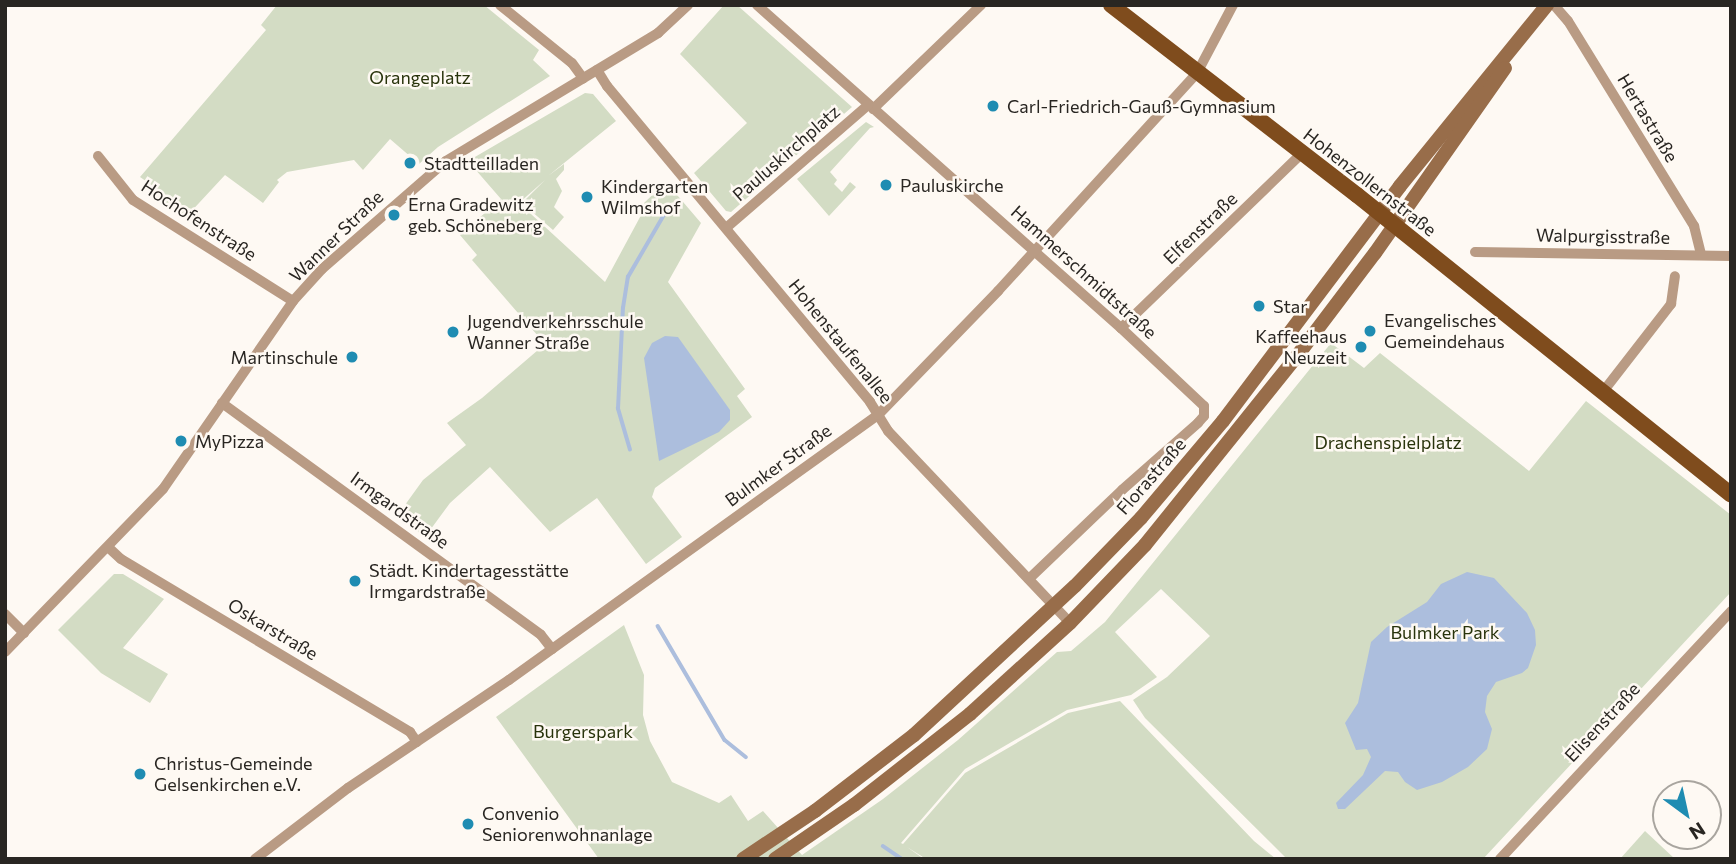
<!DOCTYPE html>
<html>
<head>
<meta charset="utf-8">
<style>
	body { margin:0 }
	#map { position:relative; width:1736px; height:864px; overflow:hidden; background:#fef9f3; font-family:Commissioner,sans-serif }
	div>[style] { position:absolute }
	.green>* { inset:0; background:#d3dcc4 }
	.water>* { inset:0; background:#acbedd }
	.stream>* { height:3.5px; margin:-1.75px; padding:0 1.75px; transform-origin:1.75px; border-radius:1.75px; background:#acbedd }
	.street>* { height:10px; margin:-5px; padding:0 5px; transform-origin:5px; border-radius:5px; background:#b99b84 }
	.secondary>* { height:14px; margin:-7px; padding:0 7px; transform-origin:7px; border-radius:7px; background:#986d4a }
	.primary>* { height:16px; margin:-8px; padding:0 8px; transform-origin:8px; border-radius:8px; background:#7f4c1d }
	.dots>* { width:19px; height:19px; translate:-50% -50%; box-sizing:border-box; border:4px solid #fef9f3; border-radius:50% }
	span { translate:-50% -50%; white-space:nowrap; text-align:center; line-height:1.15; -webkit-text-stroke:5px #fef9f3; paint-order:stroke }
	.park-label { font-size:18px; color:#28330b }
	.poi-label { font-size:18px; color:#292622 }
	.left { translate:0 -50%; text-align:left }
	.right { translate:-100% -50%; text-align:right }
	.street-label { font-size:18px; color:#292622 }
	.frame { position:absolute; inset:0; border:7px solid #292622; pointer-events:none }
	.north { position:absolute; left:1652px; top:780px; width:70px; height:70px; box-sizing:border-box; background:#fef9f3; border:2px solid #a9a59f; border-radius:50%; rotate:147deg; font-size:19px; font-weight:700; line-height:28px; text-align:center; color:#292622 }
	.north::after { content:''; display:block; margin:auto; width:24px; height:32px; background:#1f8cb2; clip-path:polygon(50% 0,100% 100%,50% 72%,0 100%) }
</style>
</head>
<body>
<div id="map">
	<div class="green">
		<div style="clip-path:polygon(277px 5px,484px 5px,539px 50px,533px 60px,550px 76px,438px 147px,419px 164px,390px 139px,363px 170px,354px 160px,287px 172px,277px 180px,279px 182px,263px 203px,225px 175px,186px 217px,162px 201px,166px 195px,140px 177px,266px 30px,261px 25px)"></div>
		<div style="clip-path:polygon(724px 5px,737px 5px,852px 107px,731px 212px,726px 211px,694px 173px,747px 123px,680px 54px)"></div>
		<div style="clip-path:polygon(585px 93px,593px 94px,616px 121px,548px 176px,564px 164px,564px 170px,556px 179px,562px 191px,554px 207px,564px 217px,553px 230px,522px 203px,545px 180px,519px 203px,605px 282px,646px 206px,644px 203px,666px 182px,701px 223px,668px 282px,745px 389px,737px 396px,752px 417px,655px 488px,652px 497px,682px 537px,646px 564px,597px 498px,550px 532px,490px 467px,450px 503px,425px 537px,397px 516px,423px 480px,466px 445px,447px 423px,482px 398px,545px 344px,472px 260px,477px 255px,460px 235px,480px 223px,478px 219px,501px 199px,468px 161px)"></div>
		<div style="clip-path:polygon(866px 122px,874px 127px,870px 128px,830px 172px,837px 180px,834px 184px,842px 192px,850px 182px,856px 187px,829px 216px,797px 179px)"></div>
		<div style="clip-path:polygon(1331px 343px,1364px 368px,1380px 353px,1529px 471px,1586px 401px,1731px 515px,1731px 592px,1483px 859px,1287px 859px,1145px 718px,1133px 700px,1167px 677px,1210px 636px,1161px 589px,1115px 632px,1157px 677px,1131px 695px,1067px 710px,965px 769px,901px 843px,903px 844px,965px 773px,1068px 713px,1120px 701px,1254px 841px,1276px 859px,926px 859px,907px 847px,924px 859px,599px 859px,496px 717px,624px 625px,644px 675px,643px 715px,650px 741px,672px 782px,719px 803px,731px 795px,748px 821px,763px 811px,802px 855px,883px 799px,958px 740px,1057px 652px,1071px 651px,1105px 622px)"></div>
		<div style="clip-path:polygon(114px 574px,123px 574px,164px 599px,123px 648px,168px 674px,150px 703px,101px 673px,58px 630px)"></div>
		<div style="clip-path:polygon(1645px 831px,1675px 859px,1620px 859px)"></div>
	</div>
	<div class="water">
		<div style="clip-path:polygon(665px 336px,678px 337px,730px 410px,730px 420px,719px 432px,659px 461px,644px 358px,652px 343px)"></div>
		<div style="clip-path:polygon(1467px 572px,1494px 578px,1527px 613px,1535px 630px,1536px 645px,1528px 668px,1522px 673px,1496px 682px,1487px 696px,1485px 712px,1492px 729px,1487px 749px,1468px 767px,1442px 782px,1417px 790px,1405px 782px,1398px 772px,1385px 771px,1345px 809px,1338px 809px,1336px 803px,1363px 775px,1371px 757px,1367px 749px,1356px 750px,1345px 723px,1358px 703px,1371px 642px,1387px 627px,1427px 602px,1441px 584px)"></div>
	</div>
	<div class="stream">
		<div style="left:630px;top:450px;width:43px;rotate:-106.3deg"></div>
		<div style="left:618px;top:409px;width:101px;rotate:-87.2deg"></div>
		<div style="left:623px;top:308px;width:31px;rotate:-81deg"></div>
		<div style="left:628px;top:277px;width:80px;rotate:-59.9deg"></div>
		<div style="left:658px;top:626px;width:132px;rotate:59.6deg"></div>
		<div style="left:725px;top:740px;width:27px;rotate:39deg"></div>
		<div style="left:883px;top:846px;width:23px;rotate:34deg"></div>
	</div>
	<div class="street">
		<div style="left:500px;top:5px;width:92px;rotate:38.9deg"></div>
		<div style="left:572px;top:63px;width:19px;rotate:54deg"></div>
		<div style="left:757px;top:5px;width:487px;rotate:41.6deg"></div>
		<div style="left:1121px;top:328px;width:114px;rotate:43.2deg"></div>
		<div style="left:1204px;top:406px;width:10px;rotate:90deg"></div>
		<div style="left:1204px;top:416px;width:9px;rotate:131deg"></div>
		<div style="left:1198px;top:423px;width:101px;rotate:138.6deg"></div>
		<div style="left:1122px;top:490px;width:129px;rotate:136.3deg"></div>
		<div style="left:1554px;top:5px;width:21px;rotate:49deg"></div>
		<div style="left:1568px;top:21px;width:241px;rotate:58.4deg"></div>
		<div style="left:1694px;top:226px;width:30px;rotate:76deg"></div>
		<div style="left:597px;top:70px;width:19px;rotate:58deg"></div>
		<div style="left:607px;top:86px;width:411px;rotate:50.2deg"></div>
		<div style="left:870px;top:402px;width:34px;rotate:58deg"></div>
		<div style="left:888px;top:431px;width:265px;rotate:46.5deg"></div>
		<div style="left:873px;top:109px;width:150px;rotate:-43.9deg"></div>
		<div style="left:98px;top:156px;width:56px;rotate:51.5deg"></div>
		<div style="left:133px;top:200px;width:189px;rotate:32.3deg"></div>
		<div style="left:726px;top:228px;width:188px;rotate:-40.9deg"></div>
		<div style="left:1475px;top:252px;width:256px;rotate:0.9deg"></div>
		<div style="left:1121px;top:328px;width:252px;rotate:-44deg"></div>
		<div style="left:1602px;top:393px;width:113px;rotate:-52.2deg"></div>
		<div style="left:1671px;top:304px;width:28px;rotate:-82deg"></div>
		<div style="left:222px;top:403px;width:394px;rotate:36deg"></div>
		<div style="left:541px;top:635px;width:18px;rotate:52deg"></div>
		<div style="left:109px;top:548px;width:16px;rotate:43deg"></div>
		<div style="left:121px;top:559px;width:337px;rotate:30.9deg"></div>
		<div style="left:410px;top:732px;width:12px;rotate:55deg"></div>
		<div style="left:5px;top:614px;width:27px;rotate:45deg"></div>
		<div style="left:5px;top:652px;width:227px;rotate:-45.9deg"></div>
		<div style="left:163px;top:489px;width:229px;rotate:-55.3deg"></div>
		<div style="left:293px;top:301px;width:43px;rotate:-47.8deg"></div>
		<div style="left:322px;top:269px;width:164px;rotate:-41.1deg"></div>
		<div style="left:446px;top:161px;width:248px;rotate:-31.1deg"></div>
		<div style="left:658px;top:33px;width:41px;rotate:-43deg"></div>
		<div style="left:255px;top:859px;width:117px;rotate:-37.4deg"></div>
		<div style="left:348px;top:788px;width:194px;rotate:-33.9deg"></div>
		<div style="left:509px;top:680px;width:454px;rotate:-35.7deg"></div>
		<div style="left:878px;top:415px;width:173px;rotate:-45.9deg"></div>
		<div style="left:998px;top:291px;width:295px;rotate:-47.6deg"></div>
		<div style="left:1197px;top:73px;width:77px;rotate:-62.1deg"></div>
		<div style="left:1500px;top:859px;width:339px;rotate:-47deg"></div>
	</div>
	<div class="secondary">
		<div style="left:743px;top:859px;width:87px;rotate:-33.7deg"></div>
		<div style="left:815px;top:811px;width:125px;rotate:-37.5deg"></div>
		<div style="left:914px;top:735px;width:219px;rotate:-42.8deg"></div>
		<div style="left:1075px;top:586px;width:95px;rotate:-45.9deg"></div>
		<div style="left:1141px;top:518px;width:127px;rotate:-49.8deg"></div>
		<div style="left:1223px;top:421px;width:294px;rotate:-53deg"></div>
		<div style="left:1400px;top:186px;width:233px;rotate:-50.9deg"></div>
		<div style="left:775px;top:859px;width:96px;rotate:-34.4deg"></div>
		<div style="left:854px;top:805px;width:147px;rotate:-38.1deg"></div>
		<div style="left:970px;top:714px;width:135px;rotate:-42.3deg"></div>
		<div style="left:1070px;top:623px;width:108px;rotate:-46.1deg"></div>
		<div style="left:1145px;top:545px;width:243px;rotate:-51.2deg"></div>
		<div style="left:1297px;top:356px;width:129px;rotate:-52.9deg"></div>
		<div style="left:1375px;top:253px;width:226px;rotate:-54.9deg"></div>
	</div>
	<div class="primary">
		<div style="left:1111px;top:5px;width:311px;rotate:37.7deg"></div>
		<div style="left:1357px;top:195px;width:479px;rotate:38.7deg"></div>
	</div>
	<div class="dots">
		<div style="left:993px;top:106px;background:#1f8cb2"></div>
		<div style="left:410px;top:163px;background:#1f8cb2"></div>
		<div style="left:886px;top:185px;background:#1f8cb2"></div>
		<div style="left:587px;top:197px;background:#1f8cb2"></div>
		<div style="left:394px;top:215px;background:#1f8cb2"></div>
		<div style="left:1259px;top:306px;background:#1f8cb2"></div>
		<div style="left:1370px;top:331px;background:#1f8cb2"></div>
		<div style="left:453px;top:332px;background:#1f8cb2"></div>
		<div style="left:1361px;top:347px;background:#1f8cb2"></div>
		<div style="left:352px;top:357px;background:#1f8cb2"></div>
		<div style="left:181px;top:441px;background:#1f8cb2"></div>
		<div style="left:355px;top:581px;background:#1f8cb2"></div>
		<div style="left:140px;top:774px;background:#1f8cb2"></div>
		<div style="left:468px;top:824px;background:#1f8cb2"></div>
	</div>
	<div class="park-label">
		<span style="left:420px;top:77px">Orangeplatz</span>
		<span style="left:1388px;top:442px">Drachenspielplatz</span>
		<span style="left:1445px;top:632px">Bulmker Park</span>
		<span style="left:583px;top:731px">Burgerspark</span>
	</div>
	<div class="poi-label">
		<span class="left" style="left:1007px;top:106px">Carl-Friedrich-Gauß-Gymnasium</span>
		<span class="left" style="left:424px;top:163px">Stadtteilladen</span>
		<span class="left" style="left:900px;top:185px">Pauluskirche</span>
		<span class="left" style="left:601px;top:197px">Kindergarten<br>Wilmshof</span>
		<span class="left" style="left:408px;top:215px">Erna Gradewitz<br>geb. Schöneberg</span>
		<span class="left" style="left:1273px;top:306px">Star</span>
		<span class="left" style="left:1384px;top:331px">Evangelisches<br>Gemeindehaus</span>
		<span class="left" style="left:467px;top:332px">Jugendverkehrsschule<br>Wanner Straße</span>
		<span class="right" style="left:1347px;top:347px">Kaffeehaus<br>Neuzeit</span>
		<span class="right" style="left:338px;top:357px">Martinschule</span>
		<span class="left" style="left:195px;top:441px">MyPizza</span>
		<span class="left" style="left:369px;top:581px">Städt. Kindertagesstätte<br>Irmgardstraße</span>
		<span class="left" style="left:154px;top:774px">Christus-Gemeinde<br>Gelsenkirchen e.V.</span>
		<span class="left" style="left:482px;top:824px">Convenio<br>Seniorenwohnanlage</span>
	</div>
	<div class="street-label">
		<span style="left:1648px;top:118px;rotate:59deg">Hertastraße</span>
		<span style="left:786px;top:153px;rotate:-41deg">Pauluskirchplatz</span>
		<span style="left:1370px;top:182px;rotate:38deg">Hohenzollernstraße</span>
		<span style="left:199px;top:220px;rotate:33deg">Hochofenstraße</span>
		<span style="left:1200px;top:228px;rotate:-44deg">Elfenstraße</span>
		<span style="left:336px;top:236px;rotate:-44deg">Wanner Straße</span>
		<span style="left:1603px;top:236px;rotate:1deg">Walpurgisstraße</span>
		<span style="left:1084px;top:272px;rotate:42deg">Hammerschmidtstraße</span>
		<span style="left:841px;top:341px;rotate:51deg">Hohenstaufenallee</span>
		<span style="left:778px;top:465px;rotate:-36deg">Bulmker Straße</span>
		<span style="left:1151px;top:476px;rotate:-49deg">Florastraße</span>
		<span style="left:400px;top:510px;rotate:36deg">Irmgardstraße</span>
		<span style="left:273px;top:629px;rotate:31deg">Oskarstraße</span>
		<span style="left:1602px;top:722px;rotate:-47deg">Elisenstraße</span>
	</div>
	<div class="frame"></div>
	<div class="north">N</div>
</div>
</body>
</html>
